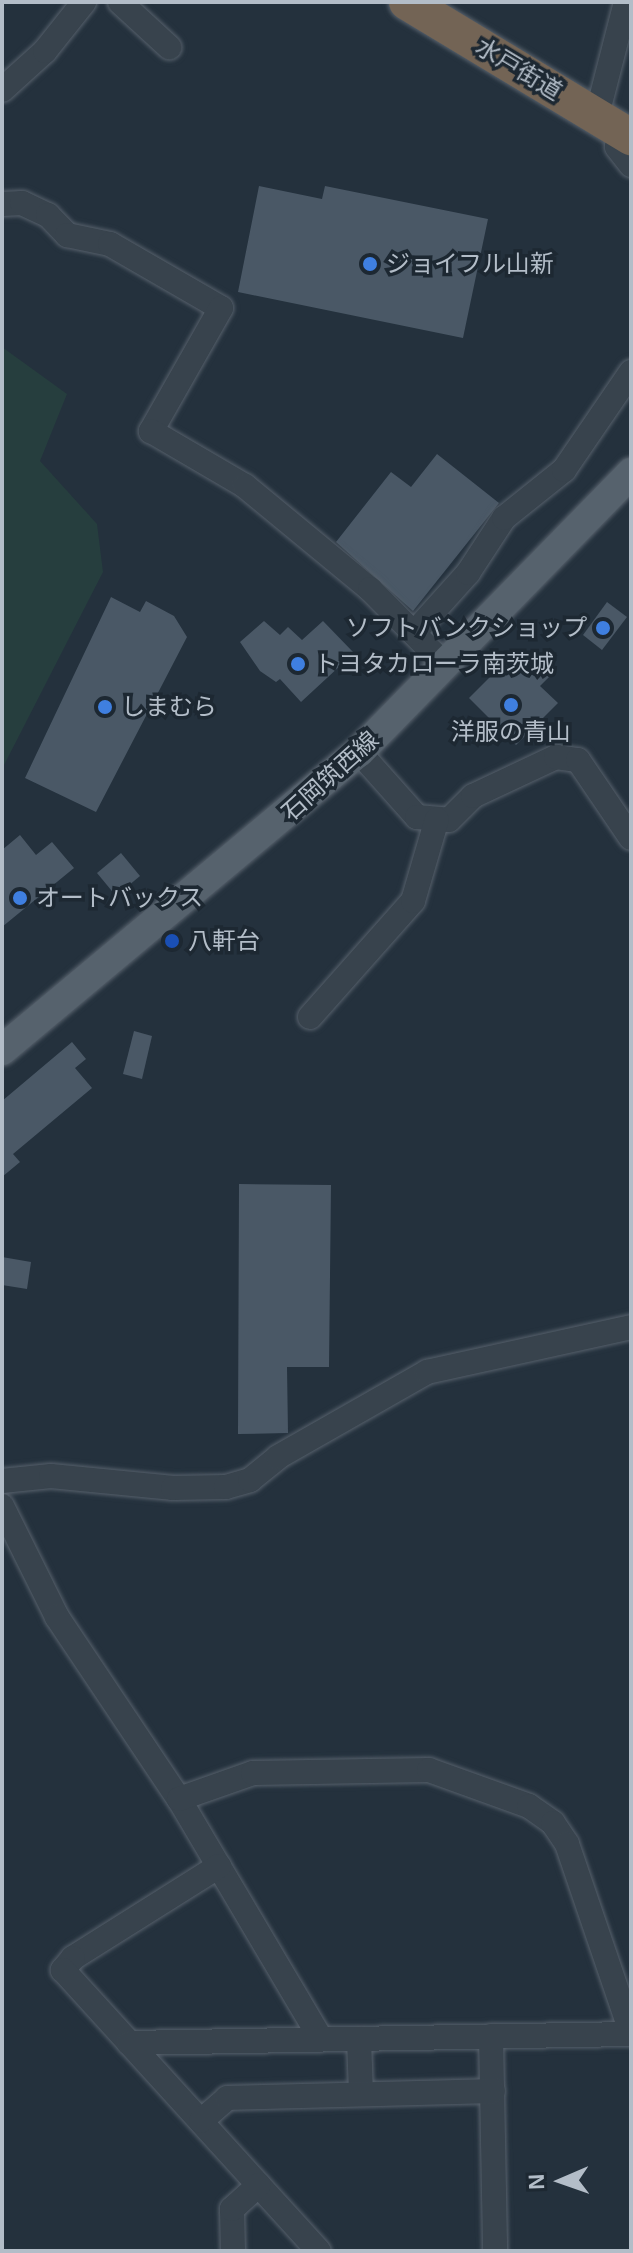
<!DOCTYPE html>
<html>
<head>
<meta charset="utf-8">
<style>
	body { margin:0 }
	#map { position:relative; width:633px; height:2253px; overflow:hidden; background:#24313d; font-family:Helvetica,"Noto Sans JP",sans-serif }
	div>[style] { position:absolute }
	.green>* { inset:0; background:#263e3e }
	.building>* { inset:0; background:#4a5866 }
	.roads { filter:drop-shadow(0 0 2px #56606b) drop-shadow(0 0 2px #56606b) }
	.minor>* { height:24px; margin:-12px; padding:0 12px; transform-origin:12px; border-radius:12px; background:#38434d }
	.major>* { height:30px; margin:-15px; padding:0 15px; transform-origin:15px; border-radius:15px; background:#56626d }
	.highway>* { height:36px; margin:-18px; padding:0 18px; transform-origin:18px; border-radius:18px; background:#736455 }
	.dots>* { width:22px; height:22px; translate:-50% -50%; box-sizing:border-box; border:4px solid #1d2832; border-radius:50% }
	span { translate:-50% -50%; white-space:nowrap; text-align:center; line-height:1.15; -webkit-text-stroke:7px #1d2832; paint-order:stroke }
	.street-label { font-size:24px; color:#b3bdc8 }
	.poi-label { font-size:24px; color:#b3bdc8 }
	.left { translate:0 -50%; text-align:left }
	.right { translate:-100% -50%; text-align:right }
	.frame { position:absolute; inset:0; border:4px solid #b3bdc8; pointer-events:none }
	.north { position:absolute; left:521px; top:2141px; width:80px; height:80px; -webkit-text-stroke:6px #1d2832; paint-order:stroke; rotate:268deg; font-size:22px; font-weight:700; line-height:32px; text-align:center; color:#b3bdc8 }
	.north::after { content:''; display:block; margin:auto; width:28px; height:36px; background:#b3bdc8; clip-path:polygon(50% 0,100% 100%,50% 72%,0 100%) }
</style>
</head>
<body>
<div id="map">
	<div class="green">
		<div style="clip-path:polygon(2px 347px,67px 394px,40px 461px,97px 524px,103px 572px,2px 769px)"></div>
	</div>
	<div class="building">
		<div style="clip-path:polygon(259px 186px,322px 199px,325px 186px,488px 219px,463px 338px,238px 292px)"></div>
		<div style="clip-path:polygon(437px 454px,499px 503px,413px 611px,336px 542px,391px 472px,411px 487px)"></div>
		<div style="clip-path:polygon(111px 597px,140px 612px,146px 601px,174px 616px,187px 637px,96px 812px,25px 778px)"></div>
		<div style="clip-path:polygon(607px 602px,627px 617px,602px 650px,583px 635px)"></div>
		<div style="clip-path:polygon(264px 621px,280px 635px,288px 627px,302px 640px,323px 621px,354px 653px,301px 702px,280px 679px,276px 682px,260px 671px,240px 642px)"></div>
		<div style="clip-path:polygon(510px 657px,526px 673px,536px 663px,549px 677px,540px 686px,558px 703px,516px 745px,469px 698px)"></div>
		<div style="clip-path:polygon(20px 835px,36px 855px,52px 842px,74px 868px,2px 927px,2px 850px)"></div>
		<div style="clip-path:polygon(121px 853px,140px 876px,116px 896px,97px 873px)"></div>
		<div style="clip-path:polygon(134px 1031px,152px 1036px,142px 1079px,123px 1074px)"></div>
		<div style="clip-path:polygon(72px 1042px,86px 1059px,75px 1068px,92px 1088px,13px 1154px,20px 1162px,2px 1177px,2px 1101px)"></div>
		<div style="clip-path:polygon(239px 1184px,331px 1185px,329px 1367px,287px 1367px,288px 1433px,238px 1434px)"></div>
		<div style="clip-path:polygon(2px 1257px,31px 1262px,27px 1289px,2px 1285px)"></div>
	</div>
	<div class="roads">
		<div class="minor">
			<div style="left:120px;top:2px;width:67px;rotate:42.6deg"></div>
			<div style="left:2px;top:90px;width:58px;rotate:-42.2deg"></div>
			<div style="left:45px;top:51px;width:63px;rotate:-51.5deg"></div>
			<div style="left:597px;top:115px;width:117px;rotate:-75.6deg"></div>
			<div style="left:621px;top:130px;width:17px;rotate:103deg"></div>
			<div style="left:617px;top:147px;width:23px;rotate:52deg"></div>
			<div style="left:2px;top:204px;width:20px;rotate:-3deg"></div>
			<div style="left:22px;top:203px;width:29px;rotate:25deg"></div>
			<div style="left:48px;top:215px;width:28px;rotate:46deg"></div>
			<div style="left:67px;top:235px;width:44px;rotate:11.8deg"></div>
			<div style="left:110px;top:244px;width:128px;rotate:30deg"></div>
			<div style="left:221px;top:308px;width:142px;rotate:119.6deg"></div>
			<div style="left:151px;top:431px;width:109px;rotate:30.3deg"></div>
			<div style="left:245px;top:486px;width:162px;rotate:39.5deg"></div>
			<div style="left:370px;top:589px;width:107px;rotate:45.4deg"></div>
			<div style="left:414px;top:633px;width:81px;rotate:-48deg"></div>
			<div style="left:468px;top:573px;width:66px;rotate:-56.8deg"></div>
			<div style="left:504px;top:518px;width:77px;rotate:-38.7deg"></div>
			<div style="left:564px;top:470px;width:119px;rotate:-55.6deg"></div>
			<div style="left:359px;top:752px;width:87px;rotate:48.3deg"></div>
			<div style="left:417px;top:817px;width:32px;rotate:5deg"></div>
			<div style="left:449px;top:820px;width:34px;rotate:-45deg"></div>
			<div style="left:473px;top:796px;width:92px;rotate:-25.2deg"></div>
			<div style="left:556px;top:757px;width:22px;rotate:8deg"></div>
			<div style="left:578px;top:760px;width:94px;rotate:55.8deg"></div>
			<div style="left:310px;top:1017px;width:155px;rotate:-48.4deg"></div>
			<div style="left:413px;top:901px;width:85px;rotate:-73.7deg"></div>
			<div style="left:2px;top:1481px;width:49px;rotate:-5.8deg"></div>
			<div style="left:51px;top:1476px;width:123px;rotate:5.6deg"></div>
			<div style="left:173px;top:1488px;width:53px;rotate:-1.1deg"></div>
			<div style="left:226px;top:1487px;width:25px;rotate:-16deg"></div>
			<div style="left:250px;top:1480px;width:36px;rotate:-39deg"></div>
			<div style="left:278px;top:1457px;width:172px;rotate:-29.7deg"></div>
			<div style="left:427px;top:1372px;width:209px;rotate:-12.4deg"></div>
			<div style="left:2px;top:1506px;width:124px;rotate:63.6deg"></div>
			<div style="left:57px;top:1617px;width:219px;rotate:56.2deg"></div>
			<div style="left:179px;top:1799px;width:279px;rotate:59.4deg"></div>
			<div style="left:179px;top:1799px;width:78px;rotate:-19.4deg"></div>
			<div style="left:253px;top:1773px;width:176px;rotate:-1deg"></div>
			<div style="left:429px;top:1770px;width:106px;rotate:19.8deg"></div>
			<div style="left:529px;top:1806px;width:29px;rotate:35deg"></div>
			<div style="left:553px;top:1823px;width:25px;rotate:56deg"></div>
			<div style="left:567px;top:1844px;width:199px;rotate:71.2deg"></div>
			<div style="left:219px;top:1866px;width:173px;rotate:147.8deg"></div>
			<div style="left:73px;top:1958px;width:16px;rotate:130deg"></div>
			<div style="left:63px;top:1970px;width:380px;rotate:47.7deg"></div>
			<div style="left:491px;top:2036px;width:215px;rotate:88.9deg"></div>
			<div style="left:359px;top:2039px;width:54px;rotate:87.9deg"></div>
			<div style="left:129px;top:2043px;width:502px;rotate:-1.03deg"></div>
			<div style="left:201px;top:2121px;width:35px;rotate:-41deg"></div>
			<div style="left:227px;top:2098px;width:266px;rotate:-1.5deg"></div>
			<div style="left:233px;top:2251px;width:42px;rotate:-91.4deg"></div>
			<div style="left:232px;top:2209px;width:36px;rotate:-42deg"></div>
		</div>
		<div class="major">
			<div style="left:2px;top:1050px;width:465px;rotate:-39.9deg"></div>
			<div style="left:359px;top:752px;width:390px;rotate:-45.7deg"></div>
		</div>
		<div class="highway">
			<div style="left:407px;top:2px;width:262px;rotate:31.1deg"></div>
		</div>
	</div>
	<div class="dots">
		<div style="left:370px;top:264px;background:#3f7fe0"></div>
		<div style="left:603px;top:628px;background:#3f7fe0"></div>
		<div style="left:298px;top:664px;background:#3f7fe0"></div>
		<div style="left:511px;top:705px;background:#3f7fe0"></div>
		<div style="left:105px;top:707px;background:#3f7fe0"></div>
		<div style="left:20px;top:898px;background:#3f7fe0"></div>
		<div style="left:172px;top:941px;background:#1a4fb4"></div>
	</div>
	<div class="street-label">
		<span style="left:519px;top:69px;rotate:31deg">水戸街道</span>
		<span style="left:330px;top:776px;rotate:-42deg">石岡筑西線</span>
	</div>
	<div class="poi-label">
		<span class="left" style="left:386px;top:264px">ジョイフル山新</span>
		<span class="right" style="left:587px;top:628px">ソフトバンクショップ</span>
		<span class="left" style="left:314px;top:664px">トヨタカローラ南茨城</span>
		<span class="left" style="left:121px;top:707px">しまむら</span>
		<span style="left:511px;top:732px">洋服の青山</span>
		<span class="left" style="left:36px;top:898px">オートバックス</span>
		<span class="left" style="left:188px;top:941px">八軒台</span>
	</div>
	<div class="frame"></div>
	<div class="north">N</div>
</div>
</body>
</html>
